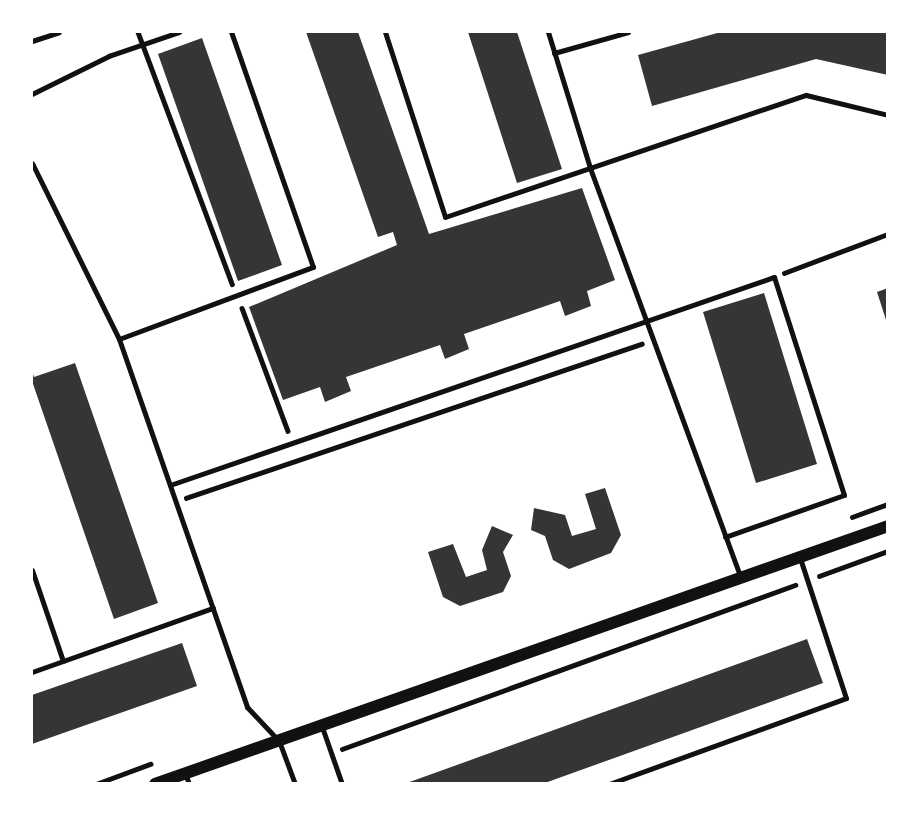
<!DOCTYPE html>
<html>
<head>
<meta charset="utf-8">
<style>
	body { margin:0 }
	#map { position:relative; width:919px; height:815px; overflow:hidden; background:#fff; font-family:Barlow,sans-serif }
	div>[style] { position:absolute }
	.building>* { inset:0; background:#353535 }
	.path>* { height:4.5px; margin:-2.25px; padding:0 2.25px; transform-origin:2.25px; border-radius:2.25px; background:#111 }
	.service>* { height:5px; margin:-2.5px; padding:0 2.5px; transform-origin:2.5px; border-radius:2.5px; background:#111 }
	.tertiary>* { height:12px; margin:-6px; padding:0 6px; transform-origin:6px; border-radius:6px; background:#111 }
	span { translate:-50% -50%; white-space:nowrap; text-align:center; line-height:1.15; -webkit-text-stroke:6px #fff; paint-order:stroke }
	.frame { position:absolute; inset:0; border:33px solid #fff; pointer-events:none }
</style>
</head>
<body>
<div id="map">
	<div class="building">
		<div style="clip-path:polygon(306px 32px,358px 32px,429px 234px,582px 188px,615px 280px,587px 291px,591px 306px,565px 316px,560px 301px,464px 334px,469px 349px,445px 359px,440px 345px,346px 377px,351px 391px,325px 402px,320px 387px,283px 400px,249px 307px,397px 245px,393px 232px,378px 237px)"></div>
		<div style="clip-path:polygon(468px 32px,517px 32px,562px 169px,517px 183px)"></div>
		<div style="clip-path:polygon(721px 32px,888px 32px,888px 75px,816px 59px,652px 106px,638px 55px)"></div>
		<div style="clip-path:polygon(202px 38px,282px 265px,238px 281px,158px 54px)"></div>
		<div style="clip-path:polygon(888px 288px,888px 323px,887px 323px,877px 292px)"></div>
		<div style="clip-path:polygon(764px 293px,817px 464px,756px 483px,703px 312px)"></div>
		<div style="clip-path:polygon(75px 363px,158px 603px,114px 619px,32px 381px,32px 371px,34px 377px)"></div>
		<div style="clip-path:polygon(605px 488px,621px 535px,611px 553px,569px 569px,553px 560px,545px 536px,531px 530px,534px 508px,565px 515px,572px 536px,596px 529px,585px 494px)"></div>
		<div style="clip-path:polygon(492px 526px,513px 535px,503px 552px,511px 576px,503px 592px,460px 606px,443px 597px,428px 552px,453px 544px,466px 577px,487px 570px,482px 550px)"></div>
		<div style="clip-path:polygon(807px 639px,823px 683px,542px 784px,404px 784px)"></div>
		<div style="clip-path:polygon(182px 643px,197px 686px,32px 744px,32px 695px)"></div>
	</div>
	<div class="path">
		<div style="left:138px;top:32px;width:269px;rotate:69.5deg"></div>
		<div style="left:32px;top:94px;width:86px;rotate:-26.3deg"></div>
		<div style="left:109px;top:56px;width:74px;rotate:-18.9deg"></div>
		<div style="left:784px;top:273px;width:111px;rotate:-20.6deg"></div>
		<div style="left:242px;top:308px;width:131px;rotate:69.5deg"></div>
		<div style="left:186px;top:498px;width:481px;rotate:-18.7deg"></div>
		<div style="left:852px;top:517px;width:38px;rotate:-20deg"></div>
		<div style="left:819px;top:576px;width:73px;rotate:-19.9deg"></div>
		<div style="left:342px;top:749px;width:482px;rotate:-19.9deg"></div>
		<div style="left:96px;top:784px;width:58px;rotate:-20.3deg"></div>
	</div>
	<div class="service">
		<div style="left:385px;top:32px;width:194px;rotate:72deg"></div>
		<div style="left:445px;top:217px;width:381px;rotate:-18.7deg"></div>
		<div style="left:806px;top:95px;width:84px;rotate:13.7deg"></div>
		<div style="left:548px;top:32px;width:142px;rotate:72.8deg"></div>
		<div style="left:590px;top:168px;width:435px;rotate:69.8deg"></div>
		<div style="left:32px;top:41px;width:28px;rotate:-18deg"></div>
		<div style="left:554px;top:53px;width:77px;rotate:-15.8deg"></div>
		<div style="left:32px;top:163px;width:196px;rotate:63.7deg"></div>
		<div style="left:119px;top:339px;width:390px;rotate:70.8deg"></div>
		<div style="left:247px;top:707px;width:47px;rotate:46.7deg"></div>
		<div style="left:279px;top:741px;width:46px;rotate:69.6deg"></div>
		<div style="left:119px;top:339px;width:207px;rotate:-20.4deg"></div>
		<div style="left:313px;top:267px;width:249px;rotate:-109.2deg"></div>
		<div style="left:170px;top:485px;width:639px;rotate:-19deg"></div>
		<div style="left:774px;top:277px;width:229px;rotate:72.2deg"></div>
		<div style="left:844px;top:495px;width:126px;rotate:160.6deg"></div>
		<div style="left:32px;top:570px;width:96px;rotate:71.2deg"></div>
		<div style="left:32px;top:672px;width:192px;rotate:-19.5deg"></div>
		<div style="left:322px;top:727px;width:60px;rotate:70.7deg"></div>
		<div style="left:185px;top:773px;width:12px;rotate:70deg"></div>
		<div style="left:609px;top:784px;width:252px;rotate:-19.9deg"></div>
		<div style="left:846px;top:698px;width:147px;rotate:-108.2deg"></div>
	</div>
	<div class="tertiary">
		<div style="left:155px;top:784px;width:777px;rotate:-19.39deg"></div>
	</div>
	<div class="frame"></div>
</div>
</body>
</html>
